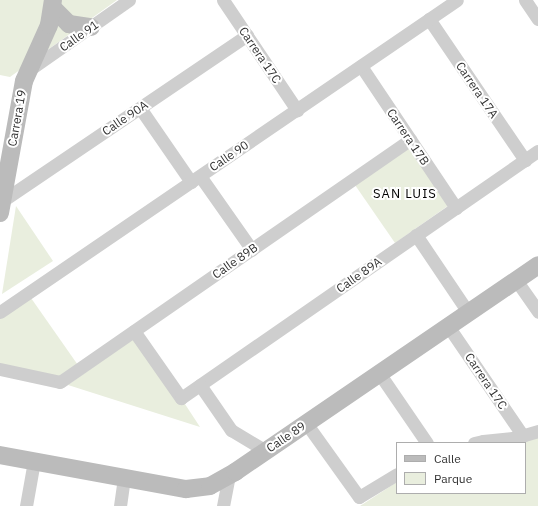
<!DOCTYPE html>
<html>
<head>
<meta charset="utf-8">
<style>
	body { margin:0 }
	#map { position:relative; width:538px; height:506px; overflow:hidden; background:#fff; font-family:"IBM Plex Sans",sans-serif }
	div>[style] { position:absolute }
	.green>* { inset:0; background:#e9eede }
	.street>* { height:13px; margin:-6.5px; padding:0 6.5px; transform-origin:6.5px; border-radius:6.5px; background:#cecece }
	.secondary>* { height:18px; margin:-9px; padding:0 9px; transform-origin:9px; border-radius:9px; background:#bbb }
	span { translate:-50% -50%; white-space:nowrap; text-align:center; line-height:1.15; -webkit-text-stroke:4px #fff; paint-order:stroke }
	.street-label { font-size:12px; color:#313131 }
	.neighbourhood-label { font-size:13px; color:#000; letter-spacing:1px }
	.legend { position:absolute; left:396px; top:442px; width:130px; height:52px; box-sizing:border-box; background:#fff; border:1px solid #adadad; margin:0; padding:5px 7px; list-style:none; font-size:12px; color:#313131 }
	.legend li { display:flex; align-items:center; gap:8px; height:20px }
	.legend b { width:20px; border:1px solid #adadad }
</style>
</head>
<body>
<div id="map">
	<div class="green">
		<div style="clip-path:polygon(0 0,117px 0,10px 77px,0 75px)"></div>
		<div style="clip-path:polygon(412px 146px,452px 203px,395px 243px,355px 185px)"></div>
		<div style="clip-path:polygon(16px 206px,53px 261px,2px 294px)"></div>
		<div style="clip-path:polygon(31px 298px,80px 368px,60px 382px,0 369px,0 318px)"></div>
		<div style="clip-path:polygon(137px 335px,181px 398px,200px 427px,68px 385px)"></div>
		<div style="clip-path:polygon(538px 436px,538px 506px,360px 506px,397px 482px,397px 493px,525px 493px,525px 443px,520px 443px)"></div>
	</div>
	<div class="street">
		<div style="left:223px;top:0;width:133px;rotate:56.1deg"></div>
		<div style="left:525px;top:0;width:23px;rotate:56deg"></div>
		<div style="left:429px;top:19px;width:171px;rotate:55.8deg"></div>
		<div style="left:361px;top:66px;width:171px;rotate:56.2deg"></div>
		<div style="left:29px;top:70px;width:122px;rotate:-35deg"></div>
		<div style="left:140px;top:108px;width:90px;rotate:55.4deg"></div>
		<div style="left:200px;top:176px;width:90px;rotate:54.9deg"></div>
		<div style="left:2px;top:201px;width:296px;rotate:-34.1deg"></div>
		<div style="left:416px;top:235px;width:93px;rotate:56deg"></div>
		<div style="left:516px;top:280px;width:39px;rotate:55deg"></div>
		<div style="left:0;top:312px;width:553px;rotate:-34.32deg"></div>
		<div style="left:448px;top:326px;width:133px;rotate:55.7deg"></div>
		<div style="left:134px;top:331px;width:82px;rotate:55deg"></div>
		<div style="left:181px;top:398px;width:434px;rotate:-34.7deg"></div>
		<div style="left:0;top:369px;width:61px;rotate:12.2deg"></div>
		<div style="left:60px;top:382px;width:426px;rotate:-34.7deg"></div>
		<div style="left:379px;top:373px;width:85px;rotate:55.6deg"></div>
		<div style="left:200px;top:385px;width:55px;rotate:55.4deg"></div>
		<div style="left:231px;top:430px;width:41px;rotate:31deg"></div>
		<div style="left:306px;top:423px;width:91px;rotate:54.4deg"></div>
		<div style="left:359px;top:497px;width:44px;rotate:-31.2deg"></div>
		<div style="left:474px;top:443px;width:9px;rotate:-13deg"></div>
		<div style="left:483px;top:441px;width:31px;rotate:-6deg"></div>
		<div style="left:514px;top:438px;width:25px;rotate:-16deg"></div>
		<div style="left:26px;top:506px;width:46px;rotate:-79.9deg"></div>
		<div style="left:120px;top:506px;width:29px;rotate:-82deg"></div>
		<div style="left:223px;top:506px;width:31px;rotate:-79deg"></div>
	</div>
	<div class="secondary">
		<div style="left:53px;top:8px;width:23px;rotate:45deg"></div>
		<div style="left:69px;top:24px;width:22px;rotate:8deg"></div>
		<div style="left:0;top:213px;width:134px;rotate:-79.7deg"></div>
		<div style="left:24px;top:81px;width:61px;rotate:-65.9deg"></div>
		<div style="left:49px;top:25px;width:25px;rotate:-81deg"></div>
		<div style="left:0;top:455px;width:189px;rotate:10.4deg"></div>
		<div style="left:186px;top:489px;width:24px;rotate:-7deg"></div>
		<div style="left:210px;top:486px;width:29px;rotate:-29deg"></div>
		<div style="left:235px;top:472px;width:367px;rotate:-34.3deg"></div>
	</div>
	<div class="street-label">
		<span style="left:79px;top:36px;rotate:-35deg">Calle 91</span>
		<span style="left:260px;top:55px;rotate:56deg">Carrera 17C</span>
		<span style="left:477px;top:90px;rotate:56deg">Carrera 17A</span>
		<span style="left:17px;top:118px;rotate:-80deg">Carrera 19</span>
		<span style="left:125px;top:118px;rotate:-34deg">Calle 90A</span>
		<span style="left:408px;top:137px;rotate:56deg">Carrera 17B</span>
		<span style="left:229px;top:156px;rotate:-34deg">Calle 90</span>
		<span style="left:235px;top:261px;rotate:-35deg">Calle 89B</span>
		<span style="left:359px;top:275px;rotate:-35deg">Calle 89A</span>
		<span style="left:486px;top:381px;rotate:56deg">Carrera 17C</span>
		<span style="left:286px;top:437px;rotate:-34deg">Calle 89</span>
	</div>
	<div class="neighbourhood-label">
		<span style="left:405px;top:194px">SAN LUIS</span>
	</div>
	<ul class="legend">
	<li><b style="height:5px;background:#bbb"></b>Calle</li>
	<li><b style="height:11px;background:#e9eede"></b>Parque</li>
	</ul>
</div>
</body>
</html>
